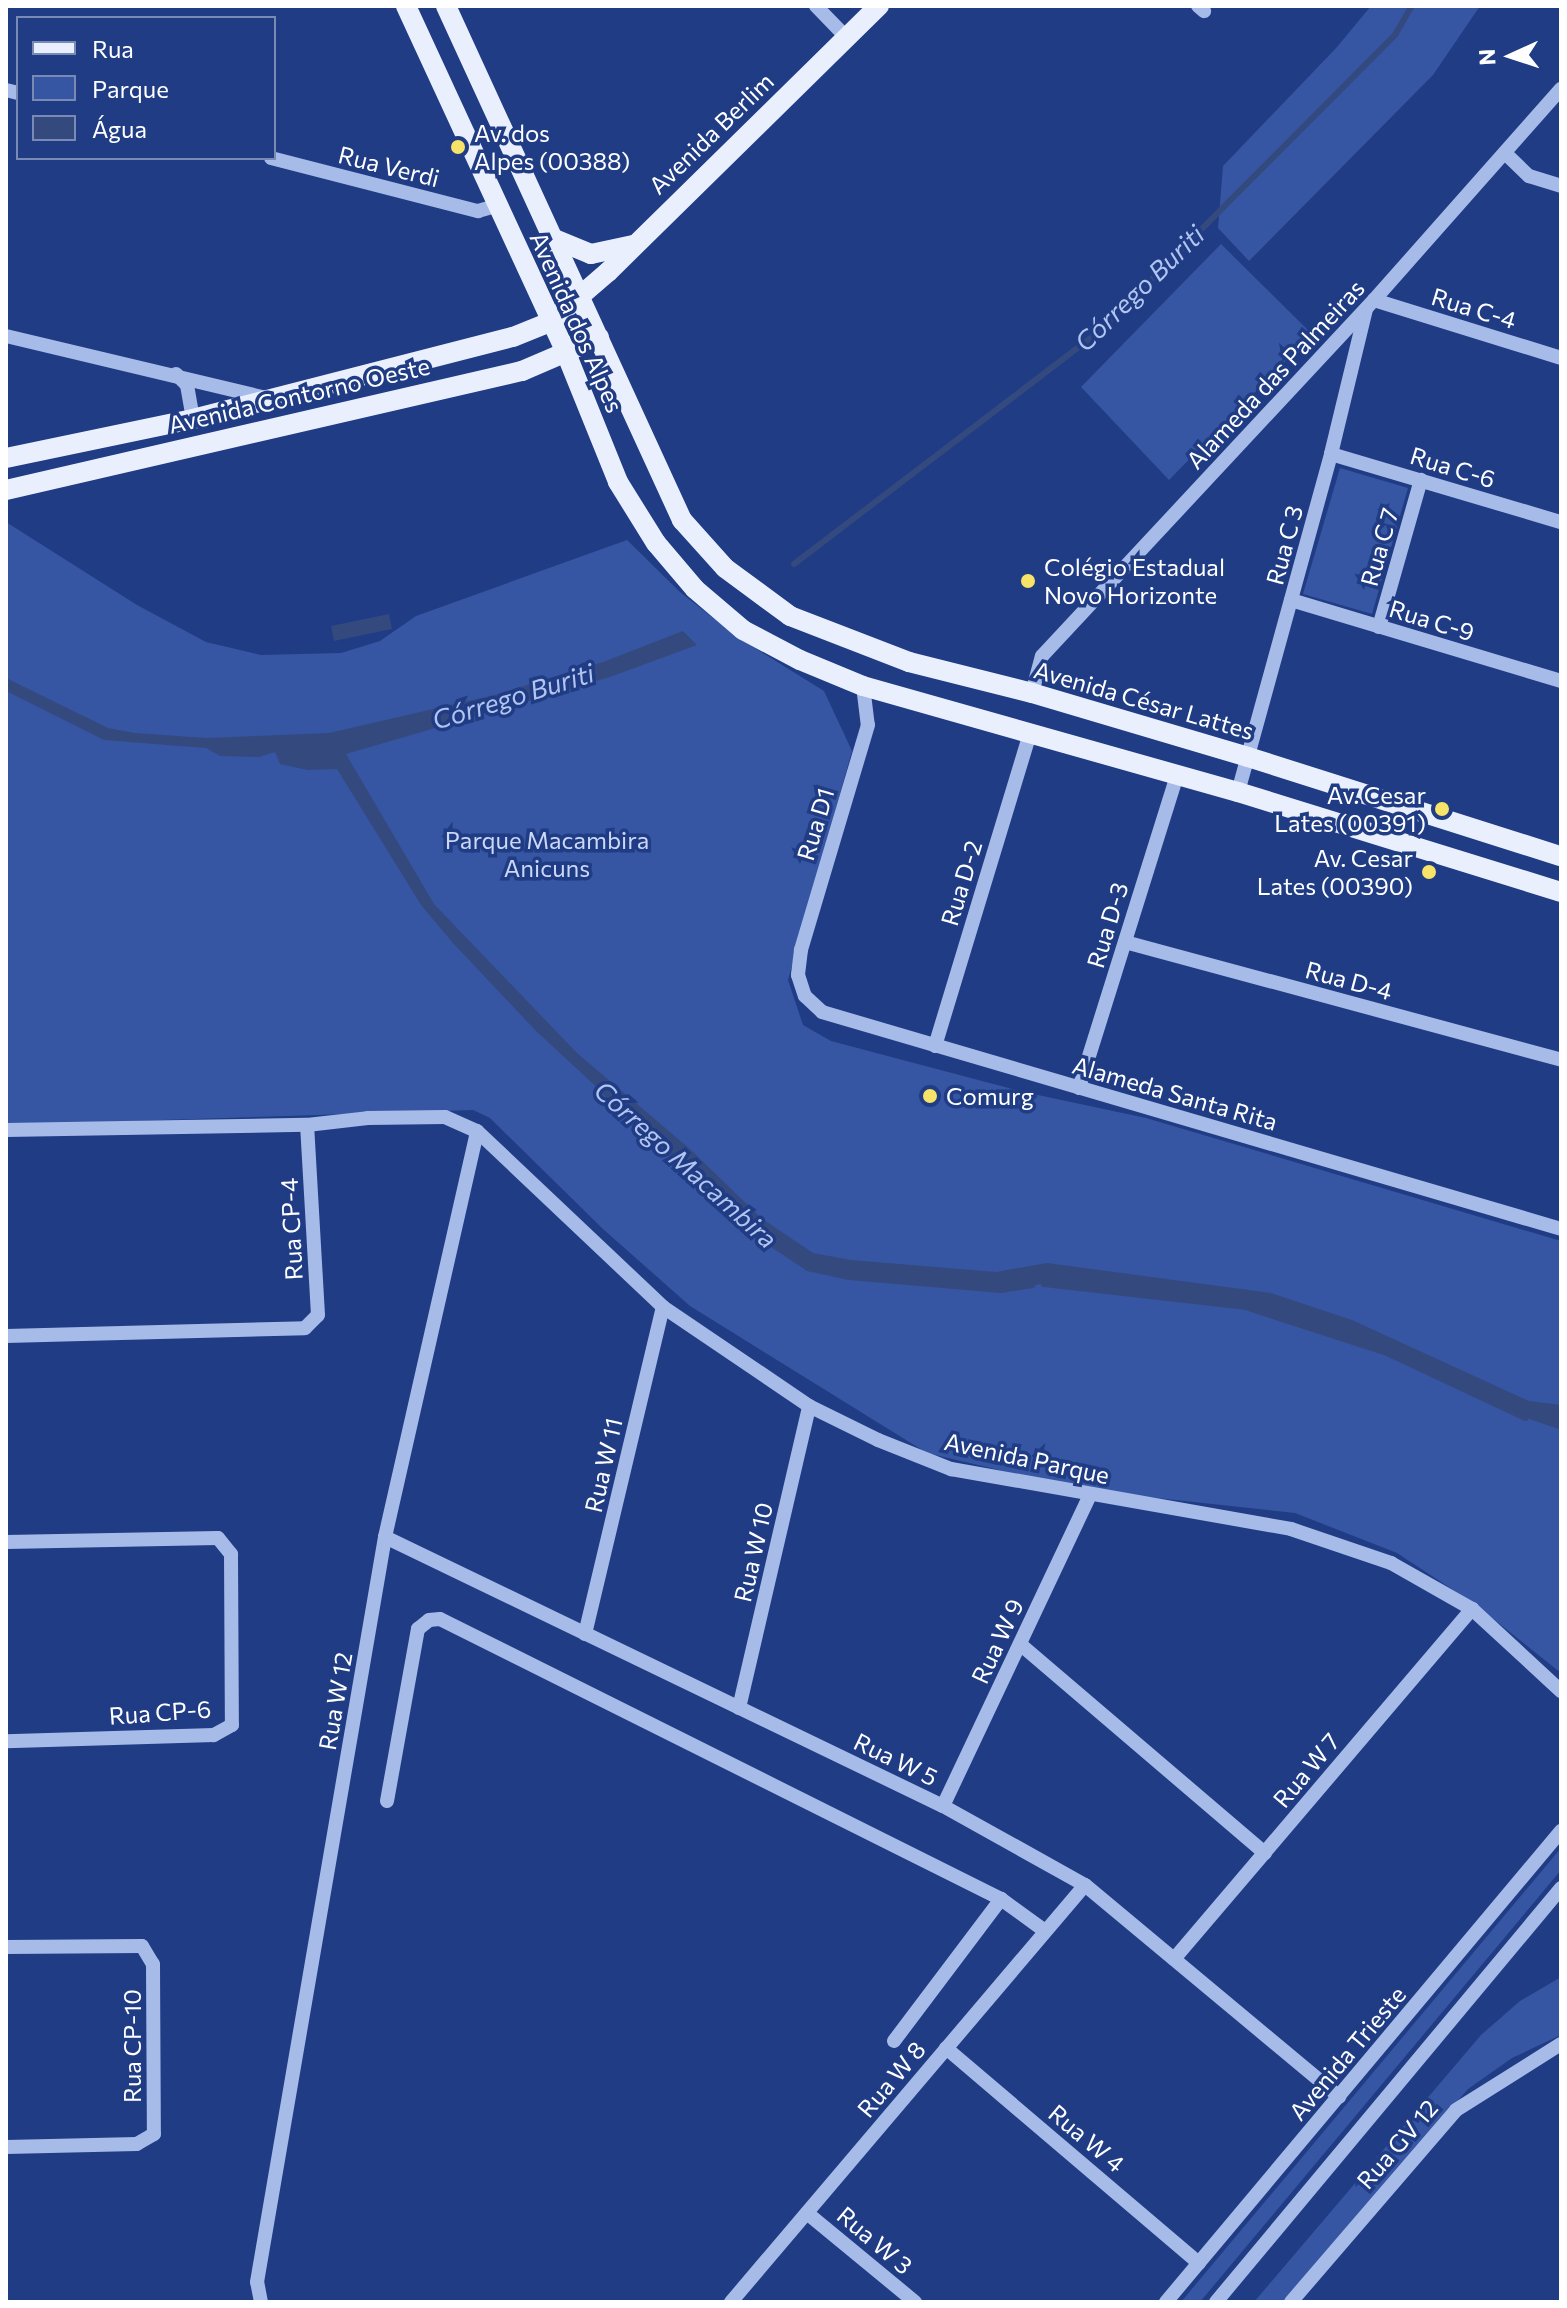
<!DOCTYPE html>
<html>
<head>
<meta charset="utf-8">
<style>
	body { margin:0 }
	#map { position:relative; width:1567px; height:2308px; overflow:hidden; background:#1f3c84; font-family:Commissioner,sans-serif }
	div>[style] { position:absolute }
	.green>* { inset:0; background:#3656a3 }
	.water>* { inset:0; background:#344a7f }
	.stream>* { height:6px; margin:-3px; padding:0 3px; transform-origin:3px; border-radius:3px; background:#344a7f }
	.minor>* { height:14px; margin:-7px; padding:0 7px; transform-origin:7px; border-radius:7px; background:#a7bbe9 }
	.major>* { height:20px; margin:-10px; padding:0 10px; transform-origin:10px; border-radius:10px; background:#eaeffe }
	.dots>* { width:22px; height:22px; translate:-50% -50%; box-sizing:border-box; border:4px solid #1f3c84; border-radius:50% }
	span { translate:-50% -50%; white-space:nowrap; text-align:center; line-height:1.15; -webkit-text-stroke:7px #1f3c84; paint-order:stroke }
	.poi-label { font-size:24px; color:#fff }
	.left { translate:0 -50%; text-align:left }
	.right { translate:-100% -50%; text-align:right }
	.street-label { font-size:24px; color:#fff }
	.park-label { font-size:24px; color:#cbd8f7 }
	.water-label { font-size:26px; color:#b2c5f1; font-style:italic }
	.frame { position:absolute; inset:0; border:8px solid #fff; pointer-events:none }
	.legend { position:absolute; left:16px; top:16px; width:260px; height:144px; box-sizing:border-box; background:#1f3c84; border:2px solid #798ab5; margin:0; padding:10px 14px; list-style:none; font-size:24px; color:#fff }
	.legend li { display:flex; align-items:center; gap:16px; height:40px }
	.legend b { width:40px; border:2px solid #798ab5 }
	.north { position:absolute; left:1471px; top:16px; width:80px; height:80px; -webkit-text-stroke:6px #1f3c84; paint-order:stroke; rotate:267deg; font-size:22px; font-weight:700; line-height:32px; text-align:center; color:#fff }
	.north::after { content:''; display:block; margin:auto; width:28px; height:36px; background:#fff; clip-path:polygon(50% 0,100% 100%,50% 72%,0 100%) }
</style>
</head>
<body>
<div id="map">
	<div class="green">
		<div style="clip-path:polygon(1371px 6px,1480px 6px,1433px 75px,1249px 261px,1218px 228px,1223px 166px,1337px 47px)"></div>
		<div style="clip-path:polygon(1221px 244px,1312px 334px,1169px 480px,1081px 387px)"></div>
		<div style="clip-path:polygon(1340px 468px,1408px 488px,1372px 614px,1303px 594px)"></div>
		<div style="clip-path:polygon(6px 522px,137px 605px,206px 642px,261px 655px,341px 653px,380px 641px,416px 616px,627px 540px,680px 592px,740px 639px,824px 691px,852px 751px,788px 980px,803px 1025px,831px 1041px,1024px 1092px,1146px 1118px,1561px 1241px,1561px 1673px,1476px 1605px,1397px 1553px,1295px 1513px,1084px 1490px,927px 1453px,690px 1306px,603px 1229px,490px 1118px,473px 1110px,6px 1125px)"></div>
		<div style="clip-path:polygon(1561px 1848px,1561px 1870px,1200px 2302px,1181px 2302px)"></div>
		<div style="clip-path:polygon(1561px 1977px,1561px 2035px,1512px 2058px,1468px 2089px,1282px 2302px,1254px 2302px,1481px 2035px,1520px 2001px)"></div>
	</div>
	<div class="water">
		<div style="clip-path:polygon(389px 614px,392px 629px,334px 641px,331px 626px)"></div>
		<div style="clip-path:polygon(683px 631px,697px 645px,610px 677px,346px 754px,434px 904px,577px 1053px,690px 1149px,761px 1218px,813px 1253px,851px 1260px,996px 1272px,1047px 1263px,1271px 1293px,1352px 1320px,1529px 1401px,1561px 1405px,1561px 1430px,1518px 1415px,1387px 1353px,1245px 1307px,1049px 1283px,1001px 1290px,849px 1277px,808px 1268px,751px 1230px,536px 1031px,452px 942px,421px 905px,337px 769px,308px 770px,280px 764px,275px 752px,259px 757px,220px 756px,206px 748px,104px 740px,6px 691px,6px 678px,108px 728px,135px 733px,206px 738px,329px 733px,494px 695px,603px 662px)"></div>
	</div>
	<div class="stream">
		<div style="left:794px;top:564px;width:385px;rotate:-37.3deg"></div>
		<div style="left:1100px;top:331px;width:418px;rotate:-45.1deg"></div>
		<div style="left:1395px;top:35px;width:34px;rotate:-60deg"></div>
		<div style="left:602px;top:1089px;width:205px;rotate:43.4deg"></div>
		<div style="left:751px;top:1230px;width:69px;rotate:33.7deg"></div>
		<div style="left:808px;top:1268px;width:42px;rotate:12.4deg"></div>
		<div style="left:849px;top:1277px;width:153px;rotate:4.9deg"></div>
		<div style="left:1001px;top:1290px;width:32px;rotate:-9deg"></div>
		<div style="left:1044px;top:1284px;width:202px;rotate:6.5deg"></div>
		<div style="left:1245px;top:1307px;width:149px;rotate:17.9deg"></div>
		<div style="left:1387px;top:1353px;width:153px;rotate:25.2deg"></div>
	</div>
	<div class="minor">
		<div style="left:816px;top:6px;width:43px;rotate:45.9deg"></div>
		<div style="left:1198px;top:6px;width:8px;rotate:40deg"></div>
		<div style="left:6px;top:90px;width:12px;rotate:14deg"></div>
		<div style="left:1506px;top:154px;width:32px;rotate:44deg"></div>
		<div style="left:1529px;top:176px;width:34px;rotate:17deg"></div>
		<div style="left:271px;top:158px;width:214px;rotate:14.4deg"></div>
		<div style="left:478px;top:211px;width:19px;rotate:-16deg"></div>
		<div style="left:1374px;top:300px;width:196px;rotate:17.2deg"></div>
		<div style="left:6px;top:336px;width:267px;rotate:13.4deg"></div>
		<div style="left:176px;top:374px;width:16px;rotate:45deg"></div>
		<div style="left:187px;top:385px;width:35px;rotate:80deg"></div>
		<div style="left:1331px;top:454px;width:240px;rotate:16.5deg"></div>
		<div style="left:1291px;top:600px;width:282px;rotate:16.7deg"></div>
		<div style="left:1379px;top:627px;width:153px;rotate:-74.1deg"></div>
		<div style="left:863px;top:686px;width:39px;rotate:83deg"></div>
		<div style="left:868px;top:725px;width:235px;rotate:106.6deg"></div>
		<div style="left:801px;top:950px;width:25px;rotate:97deg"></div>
		<div style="left:798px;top:975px;width:22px;rotate:72deg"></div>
		<div style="left:805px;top:996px;width:23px;rotate:43deg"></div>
		<div style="left:822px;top:1012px;width:770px;rotate:16.36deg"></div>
		<div style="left:1032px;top:693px;width:38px;rotate:-75deg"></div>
		<div style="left:1042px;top:656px;width:487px;rotate:-47deg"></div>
		<div style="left:1374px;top:300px;width:282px;rotate:-48.5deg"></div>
		<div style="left:1238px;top:792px;width:351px;rotate:-74.6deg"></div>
		<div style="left:1331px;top:454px;width:149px;rotate:-76.4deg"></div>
		<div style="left:1125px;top:942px;width:452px;rotate:15.1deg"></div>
		<div style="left:935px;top:1046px;width:327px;rotate:-73.1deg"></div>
		<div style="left:1079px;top:1088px;width:328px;rotate:-72.6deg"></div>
		<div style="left:6px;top:1130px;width:301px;rotate:-1deg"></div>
		<div style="left:307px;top:1125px;width:61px;rotate:-6.5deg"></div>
		<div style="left:368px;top:1118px;width:77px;rotate:-0.7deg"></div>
		<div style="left:445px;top:1117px;width:35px;rotate:24deg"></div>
		<div style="left:477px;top:1131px;width:256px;rotate:43.4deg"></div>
		<div style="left:663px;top:1307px;width:176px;rotate:34.1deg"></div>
		<div style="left:809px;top:1406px;width:77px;rotate:26.2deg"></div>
		<div style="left:878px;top:1440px;width:79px;rotate:21.7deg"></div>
		<div style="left:951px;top:1469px;width:345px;rotate:10deg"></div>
		<div style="left:1291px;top:1529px;width:106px;rotate:18.8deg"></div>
		<div style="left:1391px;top:1563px;width:93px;rotate:29.6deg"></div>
		<div style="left:1472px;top:1609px;width:121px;rotate:42.7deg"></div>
		<div style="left:6px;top:1336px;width:299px;rotate:-1.5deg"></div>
		<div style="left:305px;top:1328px;width:18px;rotate:-45deg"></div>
		<div style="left:318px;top:1315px;width:190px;rotate:-93.3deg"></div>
		<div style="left:385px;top:1537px;width:619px;rotate:25.74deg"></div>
		<div style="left:943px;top:1806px;width:162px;rotate:29.1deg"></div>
		<div style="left:1085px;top:1885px;width:331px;rotate:39.8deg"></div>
		<div style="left:6px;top:1542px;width:212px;rotate:-1.1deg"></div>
		<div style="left:218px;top:1538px;width:21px;rotate:51deg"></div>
		<div style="left:231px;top:1554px;width:171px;rotate:89.7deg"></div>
		<div style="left:232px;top:1725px;width:21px;rotate:151deg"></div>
		<div style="left:214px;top:1735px;width:208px;rotate:178.3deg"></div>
		<div style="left:585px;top:1634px;width:336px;rotate:-76.6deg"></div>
		<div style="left:1020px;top:1644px;width:322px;rotate:40.5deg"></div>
		<div style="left:739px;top:1708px;width:310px;rotate:-76.9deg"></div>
		<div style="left:387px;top:1801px;width:175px;rotate:-79.8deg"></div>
		<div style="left:418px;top:1629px;width:14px;rotate:-39deg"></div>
		<div style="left:429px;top:1620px;width:11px;rotate:-5deg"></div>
		<div style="left:440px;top:1619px;width:627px;rotate:26.52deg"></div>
		<div style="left:1001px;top:1899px;width:54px;rotate:36deg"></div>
		<div style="left:943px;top:1806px;width:344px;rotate:-64.7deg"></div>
		<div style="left:6px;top:1947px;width:136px;rotate:-0.4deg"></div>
		<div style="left:142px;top:1946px;width:21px;rotate:59deg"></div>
		<div style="left:153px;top:1964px;width:170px;rotate:89.7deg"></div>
		<div style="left:154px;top:2134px;width:20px;rotate:150deg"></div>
		<div style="left:137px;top:2144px;width:131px;rotate:178.7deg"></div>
		<div style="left:1174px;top:1959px;width:460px;rotate:-49.6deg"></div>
		<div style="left:894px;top:2041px;width:178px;rotate:-53deg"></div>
		<div style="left:946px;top:2048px;width:332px;rotate:40.4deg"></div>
		<div style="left:807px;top:2213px;width:140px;rotate:39.5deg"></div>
		<div style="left:261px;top:2302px;width:20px;rotate:-101deg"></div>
		<div style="left:257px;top:2282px;width:756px;rotate:-80.25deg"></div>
		<div style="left:385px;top:1537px;width:416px;rotate:-77.2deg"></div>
		<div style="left:731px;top:2302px;width:547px;rotate:-49.67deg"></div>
		<div style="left:1166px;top:2302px;width:615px;rotate:-50.02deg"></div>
		<div style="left:1216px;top:2302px;width:539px;rotate:-50.19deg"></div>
		<div style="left:1291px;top:2302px;width:253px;rotate:-49.3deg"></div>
		<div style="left:1456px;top:2110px;width:124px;rotate:-32.2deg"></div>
	</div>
	<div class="major">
		<div style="left:406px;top:6px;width:382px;rotate:65.2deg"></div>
		<div style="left:566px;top:353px;width:139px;rotate:68deg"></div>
		<div style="left:618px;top:482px;width:72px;rotate:58.1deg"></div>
		<div style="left:656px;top:543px;width:60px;rotate:49.7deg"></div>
		<div style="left:695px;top:589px;width:63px;rotate:40.5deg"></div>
		<div style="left:743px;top:630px;width:64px;rotate:27.8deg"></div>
		<div style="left:800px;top:660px;width:68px;rotate:22.4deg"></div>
		<div style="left:863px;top:686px;width:390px;rotate:15.8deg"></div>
		<div style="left:1238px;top:792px;width:338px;rotate:17.2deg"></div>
		<div style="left:446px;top:6px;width:566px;rotate:65.34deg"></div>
		<div style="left:682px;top:520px;width:64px;rotate:48.1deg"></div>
		<div style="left:725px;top:568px;width:81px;rotate:36.4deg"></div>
		<div style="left:790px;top:616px;width:128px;rotate:21.1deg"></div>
		<div style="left:909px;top:662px;width:127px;rotate:14.1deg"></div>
		<div style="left:1032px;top:693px;width:225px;rotate:16.5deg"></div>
		<div style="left:1248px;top:757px;width:328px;rotate:17.6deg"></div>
		<div style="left:552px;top:238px;width:42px;rotate:22.3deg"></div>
		<div style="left:591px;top:254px;width:43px;rotate:-12.1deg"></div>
		<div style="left:6px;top:458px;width:191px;rotate:-11.8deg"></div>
		<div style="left:193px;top:419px;width:330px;rotate:-14.4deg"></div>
		<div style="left:513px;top:337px;width:40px;rotate:-22deg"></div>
		<div style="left:550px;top:322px;width:77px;rotate:-40.8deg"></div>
		<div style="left:608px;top:272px;width:380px;rotate:-44.5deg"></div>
		<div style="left:6px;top:490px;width:530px;rotate:-12.99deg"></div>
		<div style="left:522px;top:371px;width:84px;rotate:-23.2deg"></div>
	</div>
	<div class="dots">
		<div style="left:458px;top:147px;background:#f7e367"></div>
		<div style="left:1028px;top:581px;background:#f7e367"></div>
		<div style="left:1442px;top:809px;background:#f7e367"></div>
		<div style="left:1429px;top:872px;background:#f7e367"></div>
		<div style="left:930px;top:1096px;background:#f7e367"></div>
	</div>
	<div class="poi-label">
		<span class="left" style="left:474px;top:147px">Av. dos<br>Alpes (00388)</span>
		<span class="left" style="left:1044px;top:581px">Colégio Estadual<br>Novo Horizonte</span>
		<span class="right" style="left:1426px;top:809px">Av. Cesar<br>Lates (00391)</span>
		<span class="right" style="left:1413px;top:872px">Av. Cesar<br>Lates (00390)</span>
		<span class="left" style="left:946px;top:1096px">Comurg</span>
	</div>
	<div class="street-label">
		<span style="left:711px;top:133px;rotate:-44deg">Avenida Berlim</span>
		<span style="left:389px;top:166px;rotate:14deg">Rua Verdi</span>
		<span style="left:1474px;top:308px;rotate:17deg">Rua C-4</span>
		<span style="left:577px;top:322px;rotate:66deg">Avenida dos Alpes</span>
		<span style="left:1275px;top:374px;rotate:-47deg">Alameda das Palmeiras</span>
		<span style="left:299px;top:395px;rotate:-13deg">Avenida Contorno Oeste</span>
		<span style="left:1453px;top:467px;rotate:17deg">Rua C-6</span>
		<span style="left:1284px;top:545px;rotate:-75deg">Rua C 3</span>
		<span style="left:1379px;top:547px;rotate:-74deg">Rua C 7</span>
		<span style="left:1432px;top:620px;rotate:17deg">Rua C-9</span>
		<span style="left:1144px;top:700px;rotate:16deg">Avenida César Lattes</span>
		<span style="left:815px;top:824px;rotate:-73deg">Rua D1</span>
		<span style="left:961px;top:883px;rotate:-73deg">Rua D-2</span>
		<span style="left:1107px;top:925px;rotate:-73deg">Rua D-3</span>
		<span style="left:1349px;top:980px;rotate:15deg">Rua D-4</span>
		<span style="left:1175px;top:1093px;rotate:16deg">Alameda Santa Rita</span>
		<span style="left:291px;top:1229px;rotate:-93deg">Rua CP-4</span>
		<span style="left:1027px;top:1458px;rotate:12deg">Avenida Parque</span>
		<span style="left:603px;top:1465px;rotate:-77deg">Rua W 11</span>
		<span style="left:753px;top:1552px;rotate:-77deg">Rua W 10</span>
		<span style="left:997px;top:1641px;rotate:-65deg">Rua W 9</span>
		<span style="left:335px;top:1701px;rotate:-80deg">Rua W 12</span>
		<span style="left:160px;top:1712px;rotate:-4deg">Rua CP-6</span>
		<span style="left:896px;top:1759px;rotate:26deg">Rua W 5</span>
		<span style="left:1306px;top:1770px;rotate:-50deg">Rua W 7</span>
		<span style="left:132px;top:2046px;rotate:-90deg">Rua CP-10</span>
		<span style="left:1347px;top:2053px;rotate:-50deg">Avenida Trieste</span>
		<span style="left:891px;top:2079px;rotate:-50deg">Rua W 8</span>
		<span style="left:1087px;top:2138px;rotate:40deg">Rua W 4</span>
		<span style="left:1397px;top:2144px;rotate:-49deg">Rua GV 12</span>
		<span style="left:875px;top:2240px;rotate:40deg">Rua W 3</span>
	</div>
	<div class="park-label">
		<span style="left:547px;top:854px">Parque Macambira<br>Anicuns</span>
	</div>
	<div class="water-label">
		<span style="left:1139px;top:288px;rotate:-44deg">Córrego Buriti</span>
		<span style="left:513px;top:696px;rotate:-17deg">Córrego Buriti</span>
		<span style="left:686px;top:1164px;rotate:42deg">Córrego Macambira</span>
	</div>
	<div class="frame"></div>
	<ul class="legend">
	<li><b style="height:10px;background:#eaeffe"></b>Rua</li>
	<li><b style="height:22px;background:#3656a3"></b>Parque</li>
	<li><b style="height:22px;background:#344a7f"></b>Água</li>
	</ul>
	<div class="north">N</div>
</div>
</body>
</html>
